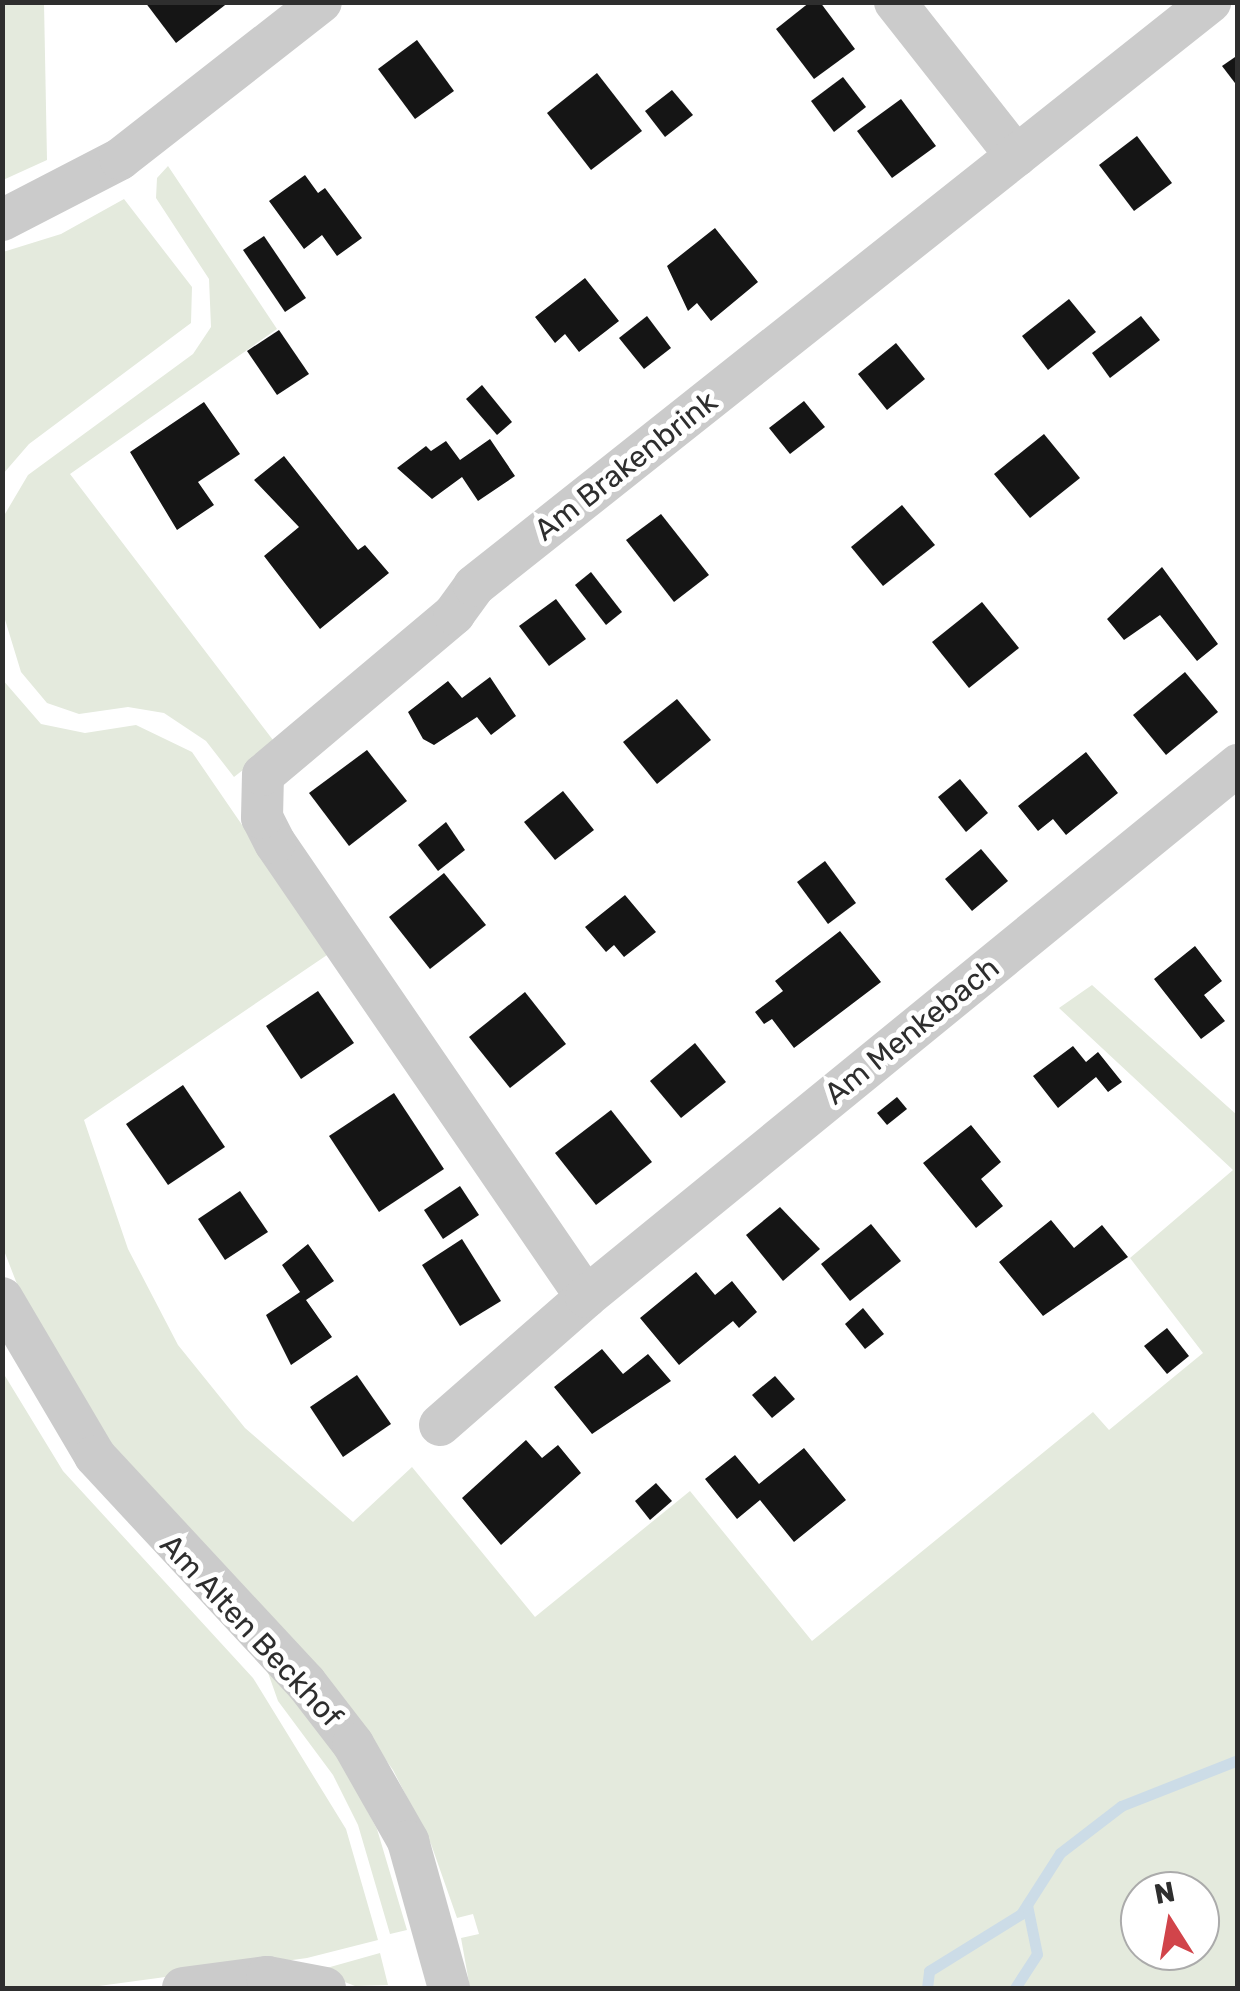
<!DOCTYPE html>
<html>
<head>
<meta charset="utf-8">
<style>
	body { margin:0 }
	#map { position:relative; width:1240px; height:1991px; overflow:hidden; background:#fff; font-family:Rubik,sans-serif }
	div>[style] { position:absolute }
	.green>* { inset:0; background:#e4eadd }
	.stream>* { height:11px; margin:-5.5px; padding:0 5.5px; transform-origin:5.5px; border-radius:5.5px; background:#ccdce7 }
	.building>* { inset:0; background:#151515 }
	.street>* { height:42px; margin:-21px; padding:0 21px; transform-origin:21px; border-radius:21px; background:#cbcbcb }
	span { translate:-50% -50%; white-space:nowrap; text-align:center; line-height:1.15; -webkit-text-stroke:10px #fff; paint-order:stroke }
	.street-label { font-size:30px; color:#2e2e2e }
	.frame { position:absolute; inset:0; border:5px solid #2e2e2e; pointer-events:none }
	.north { position:absolute; left:1120px; top:1871px; width:100px; height:100px; box-sizing:border-box; background:#fff; border:2px solid #ababab; border-radius:50%; rotate:349deg; font-size:28px; font-weight:700; line-height:40px; text-align:center; color:#2e2e2e }
	.north::after { content:''; display:block; margin:auto; width:35px; height:45px; background:#d1444a; clip-path:polygon(50% 0,100% 100%,50% 72%,0 100%) }
</style>
</head>
<body>
<div id="map">
	<div class="green">
		<div style="clip-path:polygon(3px 2px,44px 3px,47px 160px,3px 180px)"></div>
		<div style="clip-path:polygon(168px 166px,277px 329px,70px 474px,276px 744px,234px 777px,206px 741px,164px 713px,128px 707px,79px 714px,47px 703px,21px 672px,3px 613px,2px 519px,28px 475px,193px 354px,211px 327px,209px 279px,156px 198px,157px 178px)"></div>
		<div style="clip-path:polygon(124px 199px,192px 287px,191px 323px,29px 444px,3px 474px,3px 252px,61px 234px)"></div>
		<div style="clip-path:polygon(evenodd,2px 679px,41px 724px,85px 733px,136px 725px,192px 752px,330px 953px,84px 1120px,128px 1249px,178px 1345px,245px 1428px,353px 1522px,412px 1467px,535px 1617px,690px 1491px,812px 1641px,1093px 1412px,1109px 1430px,1203px 1353px,1130px 1258px,1233px 1170px,1059px 1008px,1092px 985px,1237px 1115px,1237px 1988px,470px 1988px,461px 1938px,479px 1934px,473px 1914px,457px 1918px,431px 1844px,393px 1770px,345px 1703px,113px 1452px,24px 1302px,3px 1248px,2px 679px,1140px 1891px,1200px 1891px,1200px 1951px,1140px 1951px,1140px 1891px)"></div>
		<div style="clip-path:polygon(2px 1371px,63px 1471px,253px 1678px,346px 1829px,378px 1940px,307px 1958px,84px 1988px,3px 1988px)"></div>
		<div style="clip-path:polygon(266px 1667px,326px 1733px,377px 1829px,407px 1930px,390px 1934px,358px 1825px,333px 1775px,278px 1701px)"></div>
		<div style="clip-path:polygon(380px 1953px,388px 1985px,355px 1986px,316px 1971px)"></div>
	</div>
	<div class="stream">
		<div style="left:927px;top:1988px;width:17px;rotate:-83deg"></div>
		<div style="left:929px;top:1971px;width:108px;rotate:-31.8deg"></div>
		<div style="left:1021px;top:1914px;width:72px;rotate:-57.4deg"></div>
		<div style="left:1060px;top:1853px;width:77px;rotate:-37.6deg"></div>
		<div style="left:1121px;top:1806px;width:126px;rotate:-21.5deg"></div>
		<div style="left:1015px;top:1988px;width:40px;rotate:-57.1deg"></div>
		<div style="left:1037px;top:1954px;width:50px;rotate:-101.5deg"></div>
	</div>
	<div class="building">
		<div style="clip-path:polygon(145px 2px,229px 2px,176px 43px)"></div>
		<div style="clip-path:polygon(810px 2px,820px 2px,855px 49px,814px 79px,776px 29px)"></div>
		<div style="clip-path:polygon(417px 40px,454px 91px,415px 119px,378px 69px)"></div>
		<div style="clip-path:polygon(1238px 55px,1238px 87px,1222px 66px)"></div>
		<div style="clip-path:polygon(597px 73px,642px 131px,591px 170px,547px 113px)"></div>
		<div style="clip-path:polygon(843px 77px,866px 107px,834px 132px,811px 101px)"></div>
		<div style="clip-path:polygon(672px 90px,693px 115px,665px 137px,645px 111px)"></div>
		<div style="clip-path:polygon(901px 99px,936px 146px,892px 178px,857px 131px)"></div>
		<div style="clip-path:polygon(1137px 136px,1172px 183px,1134px 211px,1099px 165px)"></div>
		<div style="clip-path:polygon(305px 175px,318px 193px,325px 188px,362px 238px,337px 256px,322px 235px,304px 249px,269px 201px)"></div>
		<div style="clip-path:polygon(715px 228px,758px 282px,711px 321px,697px 303px,688px 311px,667px 266px)"></div>
		<div style="clip-path:polygon(264px 236px,306px 298px,285px 312px,243px 250px)"></div>
		<div style="clip-path:polygon(585px 278px,619px 321px,579px 352px,565px 334px,555px 343px,535px 317px)"></div>
		<div style="clip-path:polygon(1069px 299px,1096px 332px,1048px 370px,1022px 336px)"></div>
		<div style="clip-path:polygon(647px 316px,671px 348px,644px 369px,619px 338px)"></div>
		<div style="clip-path:polygon(1141px 316px,1160px 340px,1110px 378px,1092px 353px)"></div>
		<div style="clip-path:polygon(279px 330px,309px 374px,277px 395px,247px 351px)"></div>
		<div style="clip-path:polygon(896px 343px,925px 379px,887px 410px,858px 374px)"></div>
		<div style="clip-path:polygon(482px 385px,512px 422px,497px 435px,466px 399px)"></div>
		<div style="clip-path:polygon(804px 401px,825px 427px,790px 454px,769px 428px)"></div>
		<div style="clip-path:polygon(204px 402px,240px 454px,198px 482px,214px 505px,177px 530px,130px 452px)"></div>
		<div style="clip-path:polygon(1044px 434px,1080px 478px,1030px 518px,994px 474px)"></div>
		<div style="clip-path:polygon(490px 439px,515px 476px,478px 501px,462px 477px,432px 499px,397px 468px,426px 446px,431px 451px,446px 441px,460px 460px)"></div>
		<div style="clip-path:polygon(284px 456px,358px 550px,365px 545px,389px 573px,320px 629px,264px 556px,299px 527px,254px 480px)"></div>
		<div style="clip-path:polygon(902px 505px,935px 545px,883px 586px,851px 547px)"></div>
		<div style="clip-path:polygon(661px 514px,709px 575px,674px 602px,626px 540px)"></div>
		<div style="clip-path:polygon(1162px 567px,1218px 644px,1197px 661px,1160px 615px,1124px 640px,1107px 619px)"></div>
		<div style="clip-path:polygon(591px 572px,622px 612px,606px 625px,575px 585px)"></div>
		<div style="clip-path:polygon(556px 599px,586px 639px,549px 666px,519px 626px)"></div>
		<div style="clip-path:polygon(982px 602px,1019px 648px,969px 688px,932px 642px)"></div>
		<div style="clip-path:polygon(1185px 672px,1218px 712px,1166px 755px,1133px 715px)"></div>
		<div style="clip-path:polygon(490px 677px,516px 716px,491px 735px,477px 717px,434px 745px,423px 739px,408px 712px,448px 681px,462px 698px)"></div>
		<div style="clip-path:polygon(677px 699px,711px 740px,657px 784px,623px 742px)"></div>
		<div style="clip-path:polygon(367px 750px,407px 801px,349px 846px,309px 793px)"></div>
		<div style="clip-path:polygon(1086px 752px,1118px 793px,1066px 835px,1053px 819px,1038px 831px,1018px 806px)"></div>
		<div style="clip-path:polygon(960px 779px,988px 813px,966px 832px,938px 797px)"></div>
		<div style="clip-path:polygon(563px 791px,594px 830px,555px 860px,524px 822px)"></div>
		<div style="clip-path:polygon(446px 822px,465px 850px,438px 871px,418px 845px)"></div>
		<div style="clip-path:polygon(981px 849px,1008px 881px,972px 911px,945px 879px)"></div>
		<div style="clip-path:polygon(825px 861px,856px 903px,828px 924px,797px 882px)"></div>
		<div style="clip-path:polygon(444px 873px,486px 925px,430px 969px,389px 917px)"></div>
		<div style="clip-path:polygon(625px 895px,656px 932px,624px 957px,614px 945px,606px 952px,585px 927px)"></div>
		<div style="clip-path:polygon(840px 931px,881px 982px,794px 1048px,772px 1019px,764px 1024px,755px 1012px,783px 991px,775px 981px)"></div>
		<div style="clip-path:polygon(1195px 946px,1222px 981px,1204px 995px,1225px 1021px,1201px 1039px,1154px 979px)"></div>
		<div style="clip-path:polygon(318px 991px,354px 1043px,301px 1079px,266px 1026px)"></div>
		<div style="clip-path:polygon(525px 992px,566px 1044px,510px 1088px,469px 1037px)"></div>
		<div style="clip-path:polygon(695px 1043px,726px 1082px,681px 1118px,650px 1081px)"></div>
		<div style="clip-path:polygon(1073px 1046px,1086px 1062px,1098px 1052px,1122px 1082px,1108px 1092px,1096px 1077px,1058px 1108px,1033px 1076px)"></div>
		<div style="clip-path:polygon(183px 1085px,225px 1147px,168px 1185px,126px 1124px)"></div>
		<div style="clip-path:polygon(394px 1093px,444px 1169px,379px 1212px,329px 1136px)"></div>
		<div style="clip-path:polygon(897px 1097px,907px 1109px,887px 1125px,877px 1113px)"></div>
		<div style="clip-path:polygon(611px 1110px,652px 1162px,596px 1205px,555px 1153px)"></div>
		<div style="clip-path:polygon(971px 1125px,1001px 1162px,981px 1179px,1003px 1206px,976px 1228px,923px 1163px)"></div>
		<div style="clip-path:polygon(460px 1186px,479px 1215px,443px 1239px,424px 1210px)"></div>
		<div style="clip-path:polygon(240px 1191px,268px 1232px,225px 1260px,198px 1219px)"></div>
		<div style="clip-path:polygon(780px 1207px,820px 1249px,783px 1281px,746px 1235px)"></div>
		<div style="clip-path:polygon(1051px 1220px,1074px 1248px,1102px 1225px,1128px 1257px,1043px 1316px,999px 1262px)"></div>
		<div style="clip-path:polygon(871px 1224px,901px 1261px,850px 1301px,821px 1264px)"></div>
		<div style="clip-path:polygon(462px 1239px,501px 1301px,460px 1326px,422px 1265px)"></div>
		<div style="clip-path:polygon(308px 1244px,334px 1281px,306px 1300px,332px 1337px,291px 1365px,266px 1315px,300px 1292px,282px 1265px)"></div>
		<div style="clip-path:polygon(696px 1272px,715px 1295px,732px 1281px,757px 1312px,739px 1328px,733px 1321px,679px 1365px,640px 1318px)"></div>
		<div style="clip-path:polygon(863px 1308px,884px 1334px,865px 1349px,845px 1324px)"></div>
		<div style="clip-path:polygon(1167px 1328px,1189px 1356px,1167px 1374px,1144px 1346px)"></div>
		<div style="clip-path:polygon(602px 1349px,623px 1374px,648px 1354px,671px 1381px,592px 1434px,554px 1387px)"></div>
		<div style="clip-path:polygon(357px 1375px,391px 1424px,343px 1457px,310px 1407px)"></div>
		<div style="clip-path:polygon(775px 1376px,795px 1399px,772px 1418px,752px 1395px)"></div>
		<div style="clip-path:polygon(526px 1440px,542px 1458px,558px 1445px,581px 1473px,501px 1545px,462px 1498px)"></div>
		<div style="clip-path:polygon(804px 1448px,846px 1500px,794px 1542px,760px 1500px,737px 1519px,705px 1479px,735px 1455px,759px 1484px)"></div>
		<div style="clip-path:polygon(656px 1483px,672px 1501px,650px 1520px,635px 1501px)"></div>
	</div>
	<div class="street">
		<div style="left:895px;top:2px;width:196px;rotate:51.8deg"></div>
		<div style="left:2px;top:220px;width:133px;rotate:-27.3deg"></div>
		<div style="left:120px;top:159px;width:255px;rotate:-38deg"></div>
		<div style="left:586px;top:1297px;width:550px;rotate:-124.41deg"></div>
		<div style="left:275px;top:843px;width:28px;rotate:-117deg"></div>
		<div style="left:262px;top:818px;width:43px;rotate:-88.7deg"></div>
		<div style="left:263px;top:775px;width:250px;rotate:-40.1deg"></div>
		<div style="left:454px;top:614px;width:34px;rotate:-54deg"></div>
		<div style="left:474px;top:586px;width:940px;rotate:-38.43deg"></div>
		<div style="left:2px;top:1298px;width:183px;rotate:59.5deg"></div>
		<div style="left:95px;top:1456px;width:310px;rotate:47.1deg"></div>
		<div style="left:306px;top:1683px;width:77px;rotate:52.4deg"></div>
		<div style="left:353px;top:1744px;width:112px;rotate:60.4deg"></div>
		<div style="left:408px;top:1841px;width:153px;rotate:74.4deg"></div>
		<div style="left:440px;top:1425px;width:194px;rotate:-41.2deg"></div>
		<div style="left:586px;top:1297px;width:842px;rotate:-39.21deg"></div>
		<div style="left:183px;top:1988px;width:85px;rotate:-7.5deg"></div>
		<div style="left:267px;top:1977px;width:59px;rotate:10.7deg"></div>
	</div>
	<div class="street-label">
		<span style="left:626px;top:466px;rotate:-38deg">Am Brakenbrink</span>
		<span style="left:912px;top:1031px;rotate:-39deg">Am Menkebach</span>
		<span style="left:251px;top:1631px;rotate:47deg">Am Alten Beckhof</span>
	</div>
	<div class="frame"></div>
	<div class="north">N</div>
</div>
</body>
</html>
